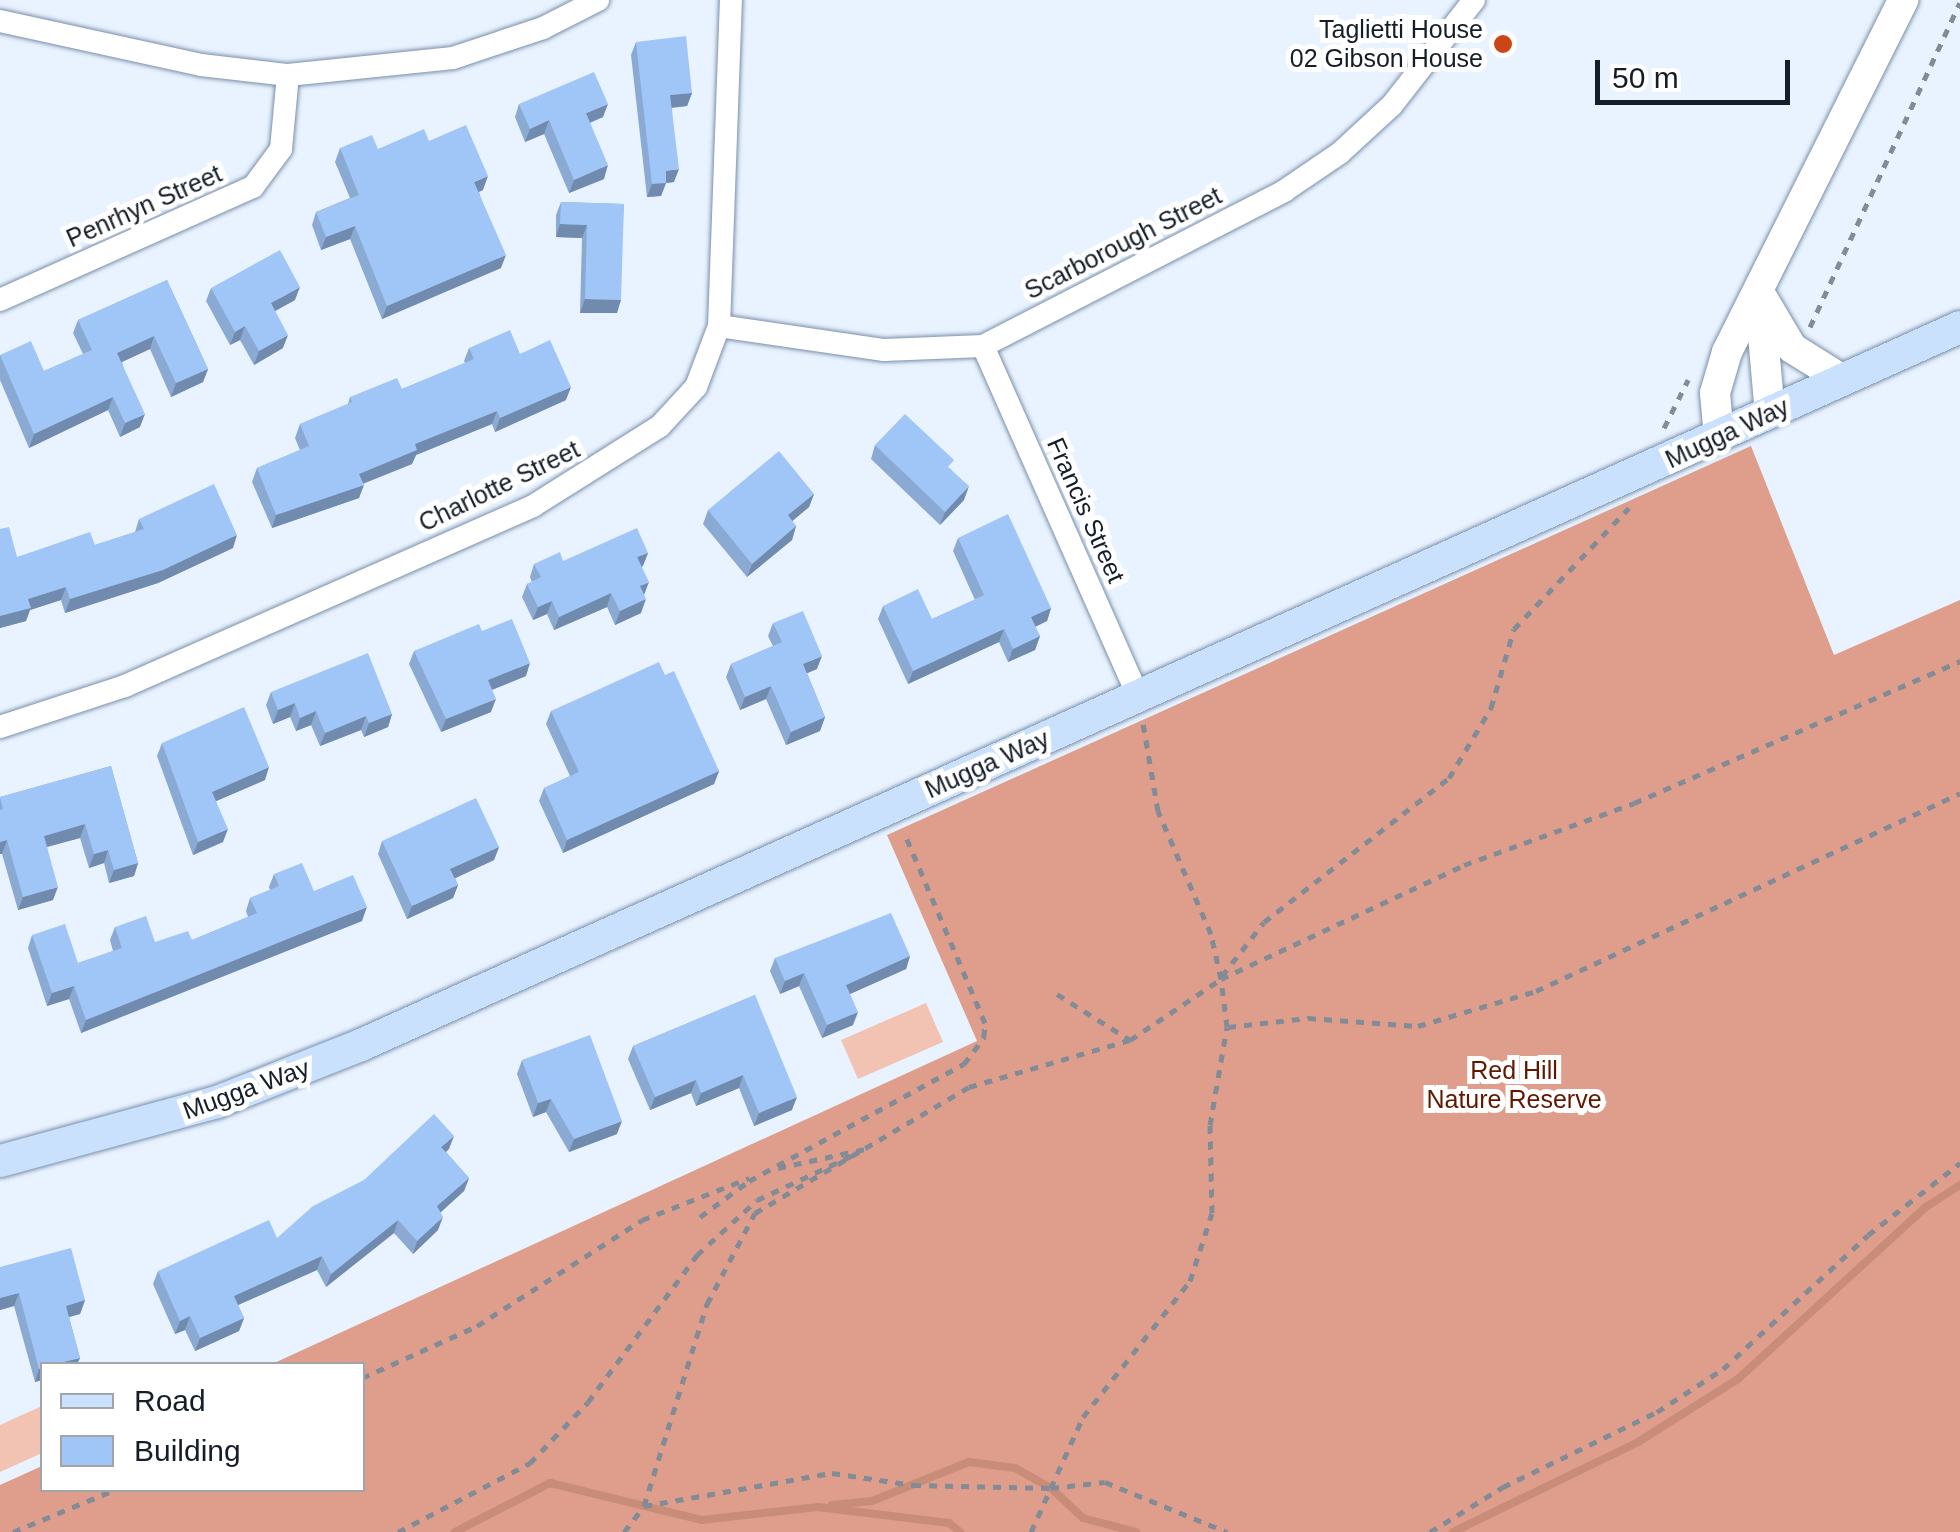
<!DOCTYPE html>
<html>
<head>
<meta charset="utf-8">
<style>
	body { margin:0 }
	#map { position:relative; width:1960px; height:1532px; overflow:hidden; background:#e9f3ff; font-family:Arial,sans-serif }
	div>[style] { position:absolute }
	.green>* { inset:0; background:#f2c2b3 }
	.forest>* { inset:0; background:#de9e8b }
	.stream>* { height:8px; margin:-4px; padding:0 4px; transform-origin:4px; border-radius:4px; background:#c98c79 }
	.path>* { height:5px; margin-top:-2.5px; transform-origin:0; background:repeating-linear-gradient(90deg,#828b96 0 8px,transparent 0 16px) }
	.roads { filter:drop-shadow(0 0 2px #7a8faa) drop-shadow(0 0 2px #7a8faa) }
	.minor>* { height:22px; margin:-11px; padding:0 11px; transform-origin:11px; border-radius:11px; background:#fff }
	.tertiary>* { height:30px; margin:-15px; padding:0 15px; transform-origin:15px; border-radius:15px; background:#fff }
	.secondary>* { height:32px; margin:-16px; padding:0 16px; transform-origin:16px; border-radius:16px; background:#cae1fd }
	.wall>* { inset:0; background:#8aaad4 }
	.shaded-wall>* { inset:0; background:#708bad }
	.building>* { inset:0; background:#a0c6f7 }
	.dots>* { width:28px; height:28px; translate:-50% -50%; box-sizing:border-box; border:5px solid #fff; border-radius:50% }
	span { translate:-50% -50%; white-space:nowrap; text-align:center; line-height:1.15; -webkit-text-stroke:10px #fff; paint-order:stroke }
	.poi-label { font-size:25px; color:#151d28 }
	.right { translate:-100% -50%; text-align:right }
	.street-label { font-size:25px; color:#151d28 }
	.park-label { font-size:25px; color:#611700 }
	.legend { position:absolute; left:40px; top:1362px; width:325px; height:130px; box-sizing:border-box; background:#fff; border:2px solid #a1a5a9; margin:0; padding:12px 18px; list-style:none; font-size:30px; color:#151d28 }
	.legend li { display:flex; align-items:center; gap:20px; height:50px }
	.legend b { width:50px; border:2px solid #a1a5a9 }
	.scale { position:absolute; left:1595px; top:60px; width:195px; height:45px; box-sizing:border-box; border:5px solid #151d28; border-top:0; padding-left:12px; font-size:30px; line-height:35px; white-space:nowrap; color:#151d28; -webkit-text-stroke:8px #fff; paint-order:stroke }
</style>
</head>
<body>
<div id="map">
	<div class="green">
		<div style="clip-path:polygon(926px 1003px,943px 1042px,858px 1079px,841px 1040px)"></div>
		<div style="clip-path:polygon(42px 1406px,42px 1453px,0 1472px,0 1425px)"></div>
	</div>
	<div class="forest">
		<div style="clip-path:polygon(1751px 446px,1834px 655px,1960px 600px,1960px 1532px,0 1532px,0 1485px,42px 1466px,42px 1490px,362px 1490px,362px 1364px,272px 1364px,977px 1041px,887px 835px)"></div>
	</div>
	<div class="stream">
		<div style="left:832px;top:1505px;width:40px;rotate:-5.7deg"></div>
		<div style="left:872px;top:1501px;width:105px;rotate:-21.9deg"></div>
		<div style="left:969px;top:1462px;width:46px;rotate:7.4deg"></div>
		<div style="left:1015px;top:1468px;width:41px;rotate:29.1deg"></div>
		<div style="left:1051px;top:1488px;width:44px;rotate:43.2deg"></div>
		<div style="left:1083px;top:1518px;width:55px;rotate:14.8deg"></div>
		<div style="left:455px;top:1532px;width:107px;rotate:-27.3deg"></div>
		<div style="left:550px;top:1483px;width:156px;rotate:13.7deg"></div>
		<div style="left:702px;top:1520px;width:117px;rotate:-6.4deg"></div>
		<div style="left:818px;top:1507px;width:132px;rotate:7deg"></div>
		<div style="left:949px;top:1523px;width:14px;rotate:39deg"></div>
		<div style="left:1453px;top:1532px;width:206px;rotate:-25.9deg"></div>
		<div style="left:1638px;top:1442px;width:118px;rotate:-32.2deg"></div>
		<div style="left:1738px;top:1379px;width:255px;rotate:-42.5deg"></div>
		<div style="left:1926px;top:1207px;width:40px;rotate:-32.9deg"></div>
	</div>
	<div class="path">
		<div style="left:1810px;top:327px;width:357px;rotate:-65.2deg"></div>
		<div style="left:1664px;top:428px;width:54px;rotate:-63.4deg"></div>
		<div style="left:1222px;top:976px;width:68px;rotate:-52.1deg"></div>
		<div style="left:1264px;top:922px;width:234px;rotate:-37.9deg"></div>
		<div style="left:1449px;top:778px;width:82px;rotate:-59deg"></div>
		<div style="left:1491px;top:708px;width:82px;rotate:-73.8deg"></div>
		<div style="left:1514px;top:629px;width:167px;rotate:-46.5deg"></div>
		<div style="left:1057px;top:994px;width:86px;rotate:32.2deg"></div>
		<div style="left:1228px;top:1027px;width:81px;rotate:-6.4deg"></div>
		<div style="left:1308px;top:1018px;width:110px;rotate:4.2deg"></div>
		<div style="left:1418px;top:1026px;width:123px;rotate:-16.5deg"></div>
		<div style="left:1536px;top:991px;width:468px;rotate:-25deg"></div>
		<div style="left:778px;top:1168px;width:94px;rotate:-12.3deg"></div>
		<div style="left:700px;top:1217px;width:61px;rotate:-36.3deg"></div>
		<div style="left:749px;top:1181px;width:245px;rotate:-28.6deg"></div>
		<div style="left:964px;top:1064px;width:34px;rotate:-53deg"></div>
		<div style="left:984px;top:1037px;width:14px;rotate:-86deg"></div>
		<div style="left:985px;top:1023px;width:207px;rotate:-113deg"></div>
		<div style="left:362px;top:1378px;width:126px;rotate:-24.3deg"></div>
		<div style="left:477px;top:1326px;width:196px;rotate:-32.7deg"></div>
		<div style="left:642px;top:1220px;width:115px;rotate:-21.4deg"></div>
		<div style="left:644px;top:1506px;width:191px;rotate:-10deg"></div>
		<div style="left:832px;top:1473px;width:82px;rotate:8.4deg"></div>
		<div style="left:913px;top:1485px;width:138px;rotate:1.2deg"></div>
		<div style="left:1051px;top:1488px;width:54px;rotate:-6.3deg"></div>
		<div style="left:1105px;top:1482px;width:132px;rotate:22.3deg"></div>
		<div style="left:13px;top:1532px;width:109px;rotate:-22.6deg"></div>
		<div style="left:398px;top:1532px;width:149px;rotate:-27.6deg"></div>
		<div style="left:530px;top:1463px;width:84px;rotate:-46.4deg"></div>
		<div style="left:588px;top:1402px;width:183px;rotate:-53.4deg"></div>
		<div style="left:697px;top:1255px;width:81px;rotate:-42.5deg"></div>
		<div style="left:757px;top:1200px;width:108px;rotate:-25.1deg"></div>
		<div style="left:624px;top:1532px;width:33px;rotate:-52deg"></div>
		<div style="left:644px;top:1506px;width:212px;rotate:-72.7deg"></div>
		<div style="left:707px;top:1304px;width:103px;rotate:-62.2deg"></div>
		<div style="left:755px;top:1213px;width:248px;rotate:-30.5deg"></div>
		<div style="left:969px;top:1087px;width:168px;rotate:-16.3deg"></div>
		<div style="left:1130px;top:1040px;width:110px;rotate:-33.8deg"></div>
		<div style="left:1221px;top:979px;width:268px;rotate:-25.1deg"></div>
		<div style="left:1464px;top:865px;width:181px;rotate:-20deg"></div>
		<div style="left:1634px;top:803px;width:356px;rotate:-23.5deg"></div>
		<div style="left:1031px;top:1532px;width:126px;rotate:-65.7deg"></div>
		<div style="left:1083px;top:1417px;width:173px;rotate:-51.8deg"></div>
		<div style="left:1190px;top:1281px;width:71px;rotate:-72.1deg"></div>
		<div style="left:1212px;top:1213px;width:88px;rotate:-91.3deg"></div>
		<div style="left:1210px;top:1125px;width:99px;rotate:-80.2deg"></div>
		<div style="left:1227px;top:1027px;width:48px;rotate:-97.1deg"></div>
		<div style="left:1221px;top:979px;width:46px;rotate:-102.5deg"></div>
		<div style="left:1211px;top:934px;width:134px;rotate:-113.3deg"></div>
		<div style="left:1158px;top:811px;width:89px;rotate:-99.7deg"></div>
		<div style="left:1430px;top:1532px;width:86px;rotate:-31.7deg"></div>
		<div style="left:1503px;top:1487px;width:171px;rotate:-26deg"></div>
		<div style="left:1657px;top:1412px;width:79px;rotate:-33.1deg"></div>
		<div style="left:1723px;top:1369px;width:197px;rotate:-42.7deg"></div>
		<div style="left:1868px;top:1235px;width:117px;rotate:-38deg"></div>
	</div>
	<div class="roads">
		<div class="minor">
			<div style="left:0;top:21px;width:206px;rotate:12.3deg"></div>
			<div style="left:201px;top:65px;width:88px;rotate:6.6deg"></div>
			<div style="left:288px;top:75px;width:166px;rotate:-5.9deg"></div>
			<div style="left:453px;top:58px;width:95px;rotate:-18.4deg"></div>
			<div style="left:543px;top:28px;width:62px;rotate:-27deg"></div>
			<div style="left:0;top:300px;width:277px;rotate:-24.1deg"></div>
			<div style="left:253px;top:187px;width:47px;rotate:-53.6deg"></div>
			<div style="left:281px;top:149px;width:74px;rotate:-84.6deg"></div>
			<div style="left:719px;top:326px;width:167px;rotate:8.3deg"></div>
			<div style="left:884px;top:350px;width:99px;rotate:-2.3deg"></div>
			<div style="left:983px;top:346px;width:339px;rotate:-27.2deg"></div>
			<div style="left:1284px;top:191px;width:68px;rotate:-34.2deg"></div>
			<div style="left:1340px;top:153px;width:71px;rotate:-42.7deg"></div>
			<div style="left:1392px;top:105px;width:133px;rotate:-52deg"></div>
			<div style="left:983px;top:346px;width:382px;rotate:66.1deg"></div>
			<div style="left:0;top:727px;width:132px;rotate:-18.2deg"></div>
			<div style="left:125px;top:686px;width:446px;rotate:-23.8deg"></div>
			<div style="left:533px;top:506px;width:150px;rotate:-32.2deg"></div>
			<div style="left:660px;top:426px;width:53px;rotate:-47.3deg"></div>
			<div style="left:696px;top:387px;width:65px;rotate:-69.3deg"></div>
			<div style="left:719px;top:326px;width:326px;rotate:-87.9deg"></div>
		</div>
		<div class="tertiary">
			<div style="left:1760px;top:294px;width:63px;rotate:59.3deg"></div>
			<div style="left:1792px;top:348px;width:60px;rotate:32.1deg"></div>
			<div style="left:1760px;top:302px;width:111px;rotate:84.9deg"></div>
			<div style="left:1719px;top:437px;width:44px;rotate:-95.2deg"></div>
			<div style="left:1715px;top:393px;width:43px;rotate:-73.7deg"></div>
			<div style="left:1727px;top:352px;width:394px;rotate:-63.4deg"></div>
		</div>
		<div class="secondary">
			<div style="left:0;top:1161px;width:225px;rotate:-15.2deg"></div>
			<div style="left:217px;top:1102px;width:155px;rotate:-21.6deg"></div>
			<div style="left:361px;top:1045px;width:1753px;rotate:-24.18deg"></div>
		</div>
	</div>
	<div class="wall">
		<div style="clip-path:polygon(636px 42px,692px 93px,687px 106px,672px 108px,674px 182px,666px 183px,661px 196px,647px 197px,631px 55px)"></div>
		<div style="clip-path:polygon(519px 104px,603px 117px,590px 123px,604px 179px,569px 193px,544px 134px,525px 142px,515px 117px)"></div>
		<div style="clip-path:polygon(429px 141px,483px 190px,479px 192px,501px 268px,382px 319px,350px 239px,321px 250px,312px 225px,316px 212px,350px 198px,335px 162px,340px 148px,378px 149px)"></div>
		<div style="clip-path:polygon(561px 202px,624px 204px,617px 313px,580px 313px,582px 238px,556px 237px,556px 215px)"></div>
		<div style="clip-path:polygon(167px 280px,208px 369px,203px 382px,171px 397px,150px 349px,122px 362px,140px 427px,120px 437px,108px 410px,29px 448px,0 380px,0 355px,44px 371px,83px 354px,73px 333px,78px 320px)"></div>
		<div style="clip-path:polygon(211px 288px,295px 300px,275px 311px,283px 348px,254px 365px,240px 340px,230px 345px,206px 301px)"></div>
		<div style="clip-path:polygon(469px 348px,520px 354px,566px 400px,495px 432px,492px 424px,416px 455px,412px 464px,363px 484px,359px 498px,272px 528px,252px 482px,257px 468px,300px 450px,295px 438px,300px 424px,348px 404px,350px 397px,402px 389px,465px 363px,464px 361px)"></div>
		<div style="clip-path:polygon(875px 445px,951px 469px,964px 500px,940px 525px,871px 459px)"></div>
		<div style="clip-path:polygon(814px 494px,809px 507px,792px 521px,796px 526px,792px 540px,747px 577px,703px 524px,708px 510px)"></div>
		<div style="clip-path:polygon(139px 519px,233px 548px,158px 583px,65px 613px,61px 600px,30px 610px,26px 621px,0 628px,0 529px,17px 557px,95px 545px,135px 532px)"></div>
		<div style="clip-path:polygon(958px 538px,1051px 608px,1047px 621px,1035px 627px,1040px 636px,1035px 650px,1008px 662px,999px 642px,908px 684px,878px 619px,883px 606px,932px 619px,975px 600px,953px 551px)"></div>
		<div style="clip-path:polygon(648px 553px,642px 567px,644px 595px,641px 613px,615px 625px,607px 607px,554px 630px,547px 614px,533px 620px,522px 597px,527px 584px,532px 582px,530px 577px,534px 564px)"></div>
		<div style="clip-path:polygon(773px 623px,817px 669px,807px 673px,825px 717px,820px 731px,786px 745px,766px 699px,740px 710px,726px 677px,731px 664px,773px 646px,768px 636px)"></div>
		<div style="clip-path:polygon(482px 631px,526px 676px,492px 690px,491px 712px,441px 732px,409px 664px,414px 651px)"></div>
		<div style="clip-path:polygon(665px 675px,719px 771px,714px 784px,563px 853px,539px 801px,544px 788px,570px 776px,546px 724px,551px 711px)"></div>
		<div style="clip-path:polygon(271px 692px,392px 714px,388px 727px,364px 737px,361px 730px,320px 746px,311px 725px,296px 731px,290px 717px,273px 724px,266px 705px)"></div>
		<div style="clip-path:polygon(162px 743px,265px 780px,216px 801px,223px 842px,193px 855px,157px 756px)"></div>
		<div style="clip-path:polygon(111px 766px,138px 863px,134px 876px,109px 883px,104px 863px,89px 868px,80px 838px,47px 847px,53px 900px,18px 910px,2px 854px,0 854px,0 797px)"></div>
		<div style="clip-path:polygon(382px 841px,499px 847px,494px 860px,455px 878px,458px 885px,453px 898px,407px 919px,378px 854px)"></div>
		<div style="clip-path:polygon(274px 874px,314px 891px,362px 921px,81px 1033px,69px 999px,47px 1006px,28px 948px,32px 935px,78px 963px,113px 951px,110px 940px,115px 927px,155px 942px,192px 940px,248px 917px,246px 911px,250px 898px,270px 890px,269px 887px)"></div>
		<div style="clip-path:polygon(910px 956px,906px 969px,850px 994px,853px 1025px,822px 1038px,799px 986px,780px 994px,770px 971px,775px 958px)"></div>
		<div style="clip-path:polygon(755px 995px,792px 1110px,754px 1126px,739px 1088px,696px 1106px,691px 1093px,650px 1110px,628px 1059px,633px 1046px)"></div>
		<div style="clip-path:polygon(522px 1060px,617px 1134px,569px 1152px,546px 1112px,533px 1117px,517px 1074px)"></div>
		<div style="clip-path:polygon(449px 1149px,446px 1152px,469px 1178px,464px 1191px,440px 1213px,438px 1230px,413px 1254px,394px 1233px,326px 1287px,317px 1270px,238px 1305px,244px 1318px,239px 1331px,195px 1351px,185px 1330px,175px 1334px,153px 1284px,158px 1271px,277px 1238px)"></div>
		<div style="clip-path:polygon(0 1267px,85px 1300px,80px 1314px,69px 1317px,80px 1358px,77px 1364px,42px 1364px,42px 1380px,35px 1382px,14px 1306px,0 1310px)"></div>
	</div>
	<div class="shaded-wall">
		<div style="clip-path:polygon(692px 93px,687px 106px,665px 108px,670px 95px)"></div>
		<div style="clip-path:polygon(608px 104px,603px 117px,581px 126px,586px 113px)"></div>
		<div style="clip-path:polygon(549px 120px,544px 134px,525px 142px,530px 129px)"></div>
		<div style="clip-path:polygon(608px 165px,604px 179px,569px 193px,574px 180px)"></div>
		<div style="clip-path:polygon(679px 169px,674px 182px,666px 183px,661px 196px,647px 197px,652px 184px,666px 171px)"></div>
		<div style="clip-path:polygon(488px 176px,483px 190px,470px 195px,474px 182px)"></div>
		<div style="clip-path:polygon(560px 224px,587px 225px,582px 238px,556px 237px)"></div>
		<div style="clip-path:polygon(355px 226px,350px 239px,321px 250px,326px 237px)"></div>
		<div style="clip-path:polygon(506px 255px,501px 268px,382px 319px,387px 306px)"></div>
		<div style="clip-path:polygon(300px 287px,295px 300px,266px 316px,271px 303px)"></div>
		<div style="clip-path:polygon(585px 299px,621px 300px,617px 313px,580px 313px)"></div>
		<div style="clip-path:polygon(245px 326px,240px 340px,230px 345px,235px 332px)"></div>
		<div style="clip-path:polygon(288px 335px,283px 348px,254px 365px,259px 351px)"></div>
		<div style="clip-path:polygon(154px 336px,150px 349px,113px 366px,117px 353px)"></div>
		<div style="clip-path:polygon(208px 369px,203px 382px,171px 397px,176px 383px)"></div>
		<div style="clip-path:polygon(571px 387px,566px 400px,495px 432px,500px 418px)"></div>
		<div style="clip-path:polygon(113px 397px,108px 410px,29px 448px,34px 434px)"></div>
		<div style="clip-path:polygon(497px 411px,492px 424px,416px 455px,412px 464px,354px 487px,359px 474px,415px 444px)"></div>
		<div style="clip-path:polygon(145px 414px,140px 427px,120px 437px,125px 423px)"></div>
		<div style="clip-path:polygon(364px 485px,359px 498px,272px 528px,276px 515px)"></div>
		<div style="clip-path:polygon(969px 486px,964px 500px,940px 525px,945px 512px)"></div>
		<div style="clip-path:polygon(814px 494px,809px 507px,783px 529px,788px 515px)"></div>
		<div style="clip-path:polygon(796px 526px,792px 540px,747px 577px,752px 564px)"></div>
		<div style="clip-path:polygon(237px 535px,233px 548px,158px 583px,65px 613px,70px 599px)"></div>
		<div style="clip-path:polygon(648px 553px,643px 566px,633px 570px,637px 557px)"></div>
		<div style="clip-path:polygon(649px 582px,644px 595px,640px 586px)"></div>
		<div style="clip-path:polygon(66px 587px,61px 600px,30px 610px,26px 621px,0 628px,0 616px,28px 599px)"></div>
		<div style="clip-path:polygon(611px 593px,607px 607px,554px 630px,559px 617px)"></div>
		<div style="clip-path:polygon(646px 599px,641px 613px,615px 625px,620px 611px)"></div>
		<div style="clip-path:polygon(552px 601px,547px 614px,533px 620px,538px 607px)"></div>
		<div style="clip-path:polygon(1051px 608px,1047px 621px,1026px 631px,1031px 617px)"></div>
		<div style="clip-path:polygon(1004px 629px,999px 642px,908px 684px,913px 671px)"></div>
		<div style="clip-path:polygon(1040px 636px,1035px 650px,1008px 662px,1013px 649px)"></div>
		<div style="clip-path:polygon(822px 656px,817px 669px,798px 677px,803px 664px)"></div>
		<div style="clip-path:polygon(530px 663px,526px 676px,484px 693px,488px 680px)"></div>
		<div style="clip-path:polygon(771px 686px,766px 699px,740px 710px,745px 697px)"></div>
		<div style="clip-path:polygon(496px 699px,491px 712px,441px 732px,446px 719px)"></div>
		<div style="clip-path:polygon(295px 703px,290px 717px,273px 724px,278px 710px)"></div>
		<div style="clip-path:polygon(316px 711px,311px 725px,296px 731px,300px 718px)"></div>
		<div style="clip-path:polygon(392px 714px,388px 727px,364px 737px,369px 723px)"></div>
		<div style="clip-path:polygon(366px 716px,361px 730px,320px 746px,325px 733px)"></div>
		<div style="clip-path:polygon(825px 717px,820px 731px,786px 745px,791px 732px)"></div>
		<div style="clip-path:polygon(269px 767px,265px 780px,207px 805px,212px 792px)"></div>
		<div style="clip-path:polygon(719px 771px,714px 784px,563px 853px,567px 840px)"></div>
		<div style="clip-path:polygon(85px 824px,80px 838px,39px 849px,44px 836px)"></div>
		<div style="clip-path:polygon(228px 829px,223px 842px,193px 855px,198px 842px)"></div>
		<div style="clip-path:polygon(7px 840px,2px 854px,0 854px,0 842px)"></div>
		<div style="clip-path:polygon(499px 847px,494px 860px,445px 883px,450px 869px)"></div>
		<div style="clip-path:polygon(108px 850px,104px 863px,89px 868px,94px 854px)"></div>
		<div style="clip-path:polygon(138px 863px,134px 876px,109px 883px,114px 870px)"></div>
		<div style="clip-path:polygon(458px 885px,453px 898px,407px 919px,412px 906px)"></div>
		<div style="clip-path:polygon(58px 887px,53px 900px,18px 910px,23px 897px)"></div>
		<div style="clip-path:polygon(367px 907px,362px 921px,81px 1033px,86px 1020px)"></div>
		<div style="clip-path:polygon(910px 956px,906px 969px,841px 998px,846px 985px)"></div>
		<div style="clip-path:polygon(804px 973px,799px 986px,780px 994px,785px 981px)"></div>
		<div style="clip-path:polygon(74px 986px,69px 999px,47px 1006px,52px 993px)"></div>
		<div style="clip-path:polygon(858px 1012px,853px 1025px,822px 1038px,827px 1025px)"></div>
		<div style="clip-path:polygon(743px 1075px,739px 1088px,696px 1106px,701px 1093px)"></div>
		<div style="clip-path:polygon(696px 1080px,691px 1093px,650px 1110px,655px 1097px)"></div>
		<div style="clip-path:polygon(797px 1097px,792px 1110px,754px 1126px,759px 1113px)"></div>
		<div style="clip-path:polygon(551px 1099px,546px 1112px,533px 1117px,538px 1103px)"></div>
		<div style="clip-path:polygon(622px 1121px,617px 1134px,569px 1152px,574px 1139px)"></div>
		<div style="clip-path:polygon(454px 1136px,449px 1149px,436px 1160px,441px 1147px)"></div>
		<div style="clip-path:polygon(469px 1178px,464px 1191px,432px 1220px,437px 1206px)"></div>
		<div style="clip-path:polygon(443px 1217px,438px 1230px,413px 1254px,417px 1241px)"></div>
		<div style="clip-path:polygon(398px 1220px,394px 1233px,326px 1287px,331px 1274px)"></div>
		<div style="clip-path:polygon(322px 1256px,317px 1270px,229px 1309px,234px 1296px)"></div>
		<div style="clip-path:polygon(19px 1293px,14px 1306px,0 1310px,0 1298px)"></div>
		<div style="clip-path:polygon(85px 1300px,80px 1314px,61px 1319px,66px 1306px)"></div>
		<div style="clip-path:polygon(190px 1316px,185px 1330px,175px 1334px,180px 1321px)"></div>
		<div style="clip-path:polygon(244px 1318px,239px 1331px,195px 1351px,200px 1338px)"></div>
		<div style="clip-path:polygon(80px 1358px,77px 1364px,55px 1364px)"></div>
		<div style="clip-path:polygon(42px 1368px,42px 1380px,35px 1382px,39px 1369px)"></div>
	</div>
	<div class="building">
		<div style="clip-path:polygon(686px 36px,692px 93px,670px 95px,679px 169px,666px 171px,666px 183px,652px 184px,636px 42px)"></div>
		<div style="clip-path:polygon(594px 72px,608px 104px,586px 113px,608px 165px,574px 180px,549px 120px,530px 129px,519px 104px)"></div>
		<div style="clip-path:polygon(466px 125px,488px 176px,474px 182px,506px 255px,387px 306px,355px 226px,326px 237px,316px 212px,359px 195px,340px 148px,372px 135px,378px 149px,424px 129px,429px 141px)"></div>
		<div style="clip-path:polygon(561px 202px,624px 204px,621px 300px,585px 299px,587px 225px,560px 224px)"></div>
		<div style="clip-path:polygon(280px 250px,300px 287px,271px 303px,288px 335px,259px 351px,245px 326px,235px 332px,211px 288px)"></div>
		<div style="clip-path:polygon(167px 280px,208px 369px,176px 383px,154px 336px,117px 353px,145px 414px,125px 423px,113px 397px,34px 434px,0 355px,31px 341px,44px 371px,92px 350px,78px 320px)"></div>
		<div style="clip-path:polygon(510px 330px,520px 354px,550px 340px,571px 387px,500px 418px,497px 411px,415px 444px,417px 450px,359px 474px,364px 485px,276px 515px,257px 468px,309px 446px,300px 424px,352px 402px,350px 397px,397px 378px,402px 389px,474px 359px,469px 348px)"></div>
		<div style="clip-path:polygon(905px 414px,954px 460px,948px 467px,969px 486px,945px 512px,875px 445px)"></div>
		<div style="clip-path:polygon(779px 451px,814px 494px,788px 515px,796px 526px,752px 564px,708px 510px)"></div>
		<div style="clip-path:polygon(214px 484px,237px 535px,163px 570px,70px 599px,66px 587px,28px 599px,31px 608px,0 616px,0 529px,9px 527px,17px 557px,90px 532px,95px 545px,144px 529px,139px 519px)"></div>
		<div style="clip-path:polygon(1008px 514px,1051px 608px,1031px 617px,1040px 636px,1013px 649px,1004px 629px,913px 671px,883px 606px,918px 589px,932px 619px,984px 595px,958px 538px)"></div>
		<div style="clip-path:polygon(637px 528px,648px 553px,637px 557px,649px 582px,640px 586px,646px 599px,620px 611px,611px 593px,559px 617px,552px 601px,538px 607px,527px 584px,541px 577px,534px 564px,560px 552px,563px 561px)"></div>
		<div style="clip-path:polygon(803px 611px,822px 656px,803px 664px,825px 717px,791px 732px,771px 686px,745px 697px,731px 664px,782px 642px,773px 623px)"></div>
		<div style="clip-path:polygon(512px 619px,530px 663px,488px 680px,496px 699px,446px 719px,414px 651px,479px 624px,482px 631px)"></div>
		<div style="clip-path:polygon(368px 653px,392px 714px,369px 723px,366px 716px,325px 733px,316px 711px,300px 718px,295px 703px,278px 710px,271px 692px)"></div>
		<div style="clip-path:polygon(659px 662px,665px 675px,674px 671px,719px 771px,567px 840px,544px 788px,579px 772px,551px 711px)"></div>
		<div style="clip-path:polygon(244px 707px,269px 767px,212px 792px,228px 829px,198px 842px,162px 743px)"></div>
		<div style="clip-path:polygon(111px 766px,138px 863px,114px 870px,108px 850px,94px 854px,85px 824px,44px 836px,58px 887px,23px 897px,7px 840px,0 842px,0 810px,3px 809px,0 797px)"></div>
		<div style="clip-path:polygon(476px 798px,499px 847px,450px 869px,458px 885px,412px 906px,382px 841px)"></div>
		<div style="clip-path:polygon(302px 863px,314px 891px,353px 875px,367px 907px,86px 1020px,74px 986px,52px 993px,32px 935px,65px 924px,78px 963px,122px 948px,115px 927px,146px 916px,155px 942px,188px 931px,192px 940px,257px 913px,250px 898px,279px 886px,274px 874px)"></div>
		<div style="clip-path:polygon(891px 913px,910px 956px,846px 985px,858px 1012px,827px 1025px,804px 973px,785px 981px,775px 958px)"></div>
		<div style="clip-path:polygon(755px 995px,797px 1097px,759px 1113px,743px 1075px,701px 1093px,696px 1080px,655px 1097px,633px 1046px)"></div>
		<div style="clip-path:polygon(590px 1035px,622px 1121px,574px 1139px,551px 1099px,538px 1103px,522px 1060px)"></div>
		<div style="clip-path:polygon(434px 1114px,454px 1136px,441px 1147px,469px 1178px,437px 1206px,443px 1217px,417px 1241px,398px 1220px,331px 1274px,322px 1256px,234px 1296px,244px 1318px,200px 1338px,190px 1316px,180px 1321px,158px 1271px,269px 1220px,277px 1238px,313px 1206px,364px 1180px)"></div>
		<div style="clip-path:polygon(71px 1248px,85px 1300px,66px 1306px,80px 1358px,55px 1364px,42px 1364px,42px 1368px,39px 1369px,19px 1293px,0 1298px,0 1267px)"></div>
	</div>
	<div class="dots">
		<div style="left:1503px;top:44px;background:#cc4516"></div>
	</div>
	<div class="poi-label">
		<span class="right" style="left:1483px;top:44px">Taglietti House<br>02 Gibson House</span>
	</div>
	<div class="street-label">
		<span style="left:144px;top:206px;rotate:-24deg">Penrhyn Street</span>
		<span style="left:1123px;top:243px;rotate:-27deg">Scarborough Street</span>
		<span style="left:1727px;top:433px;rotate:-25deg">Mugga Way</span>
		<span style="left:499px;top:486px;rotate:-26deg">Charlotte Street</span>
		<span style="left:1086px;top:510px;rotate:66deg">Francis Street</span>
		<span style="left:987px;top:764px;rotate:-24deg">Mugga Way</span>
		<span style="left:246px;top:1089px;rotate:-20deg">Mugga Way</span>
	</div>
	<div class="park-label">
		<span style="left:1514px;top:1085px">Red Hill<br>Nature Reserve</span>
	</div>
	<ul class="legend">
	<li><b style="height:12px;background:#cae1fd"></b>Road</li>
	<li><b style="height:28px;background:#a0c6f7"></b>Building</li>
	</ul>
	<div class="scale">50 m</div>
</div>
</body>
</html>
